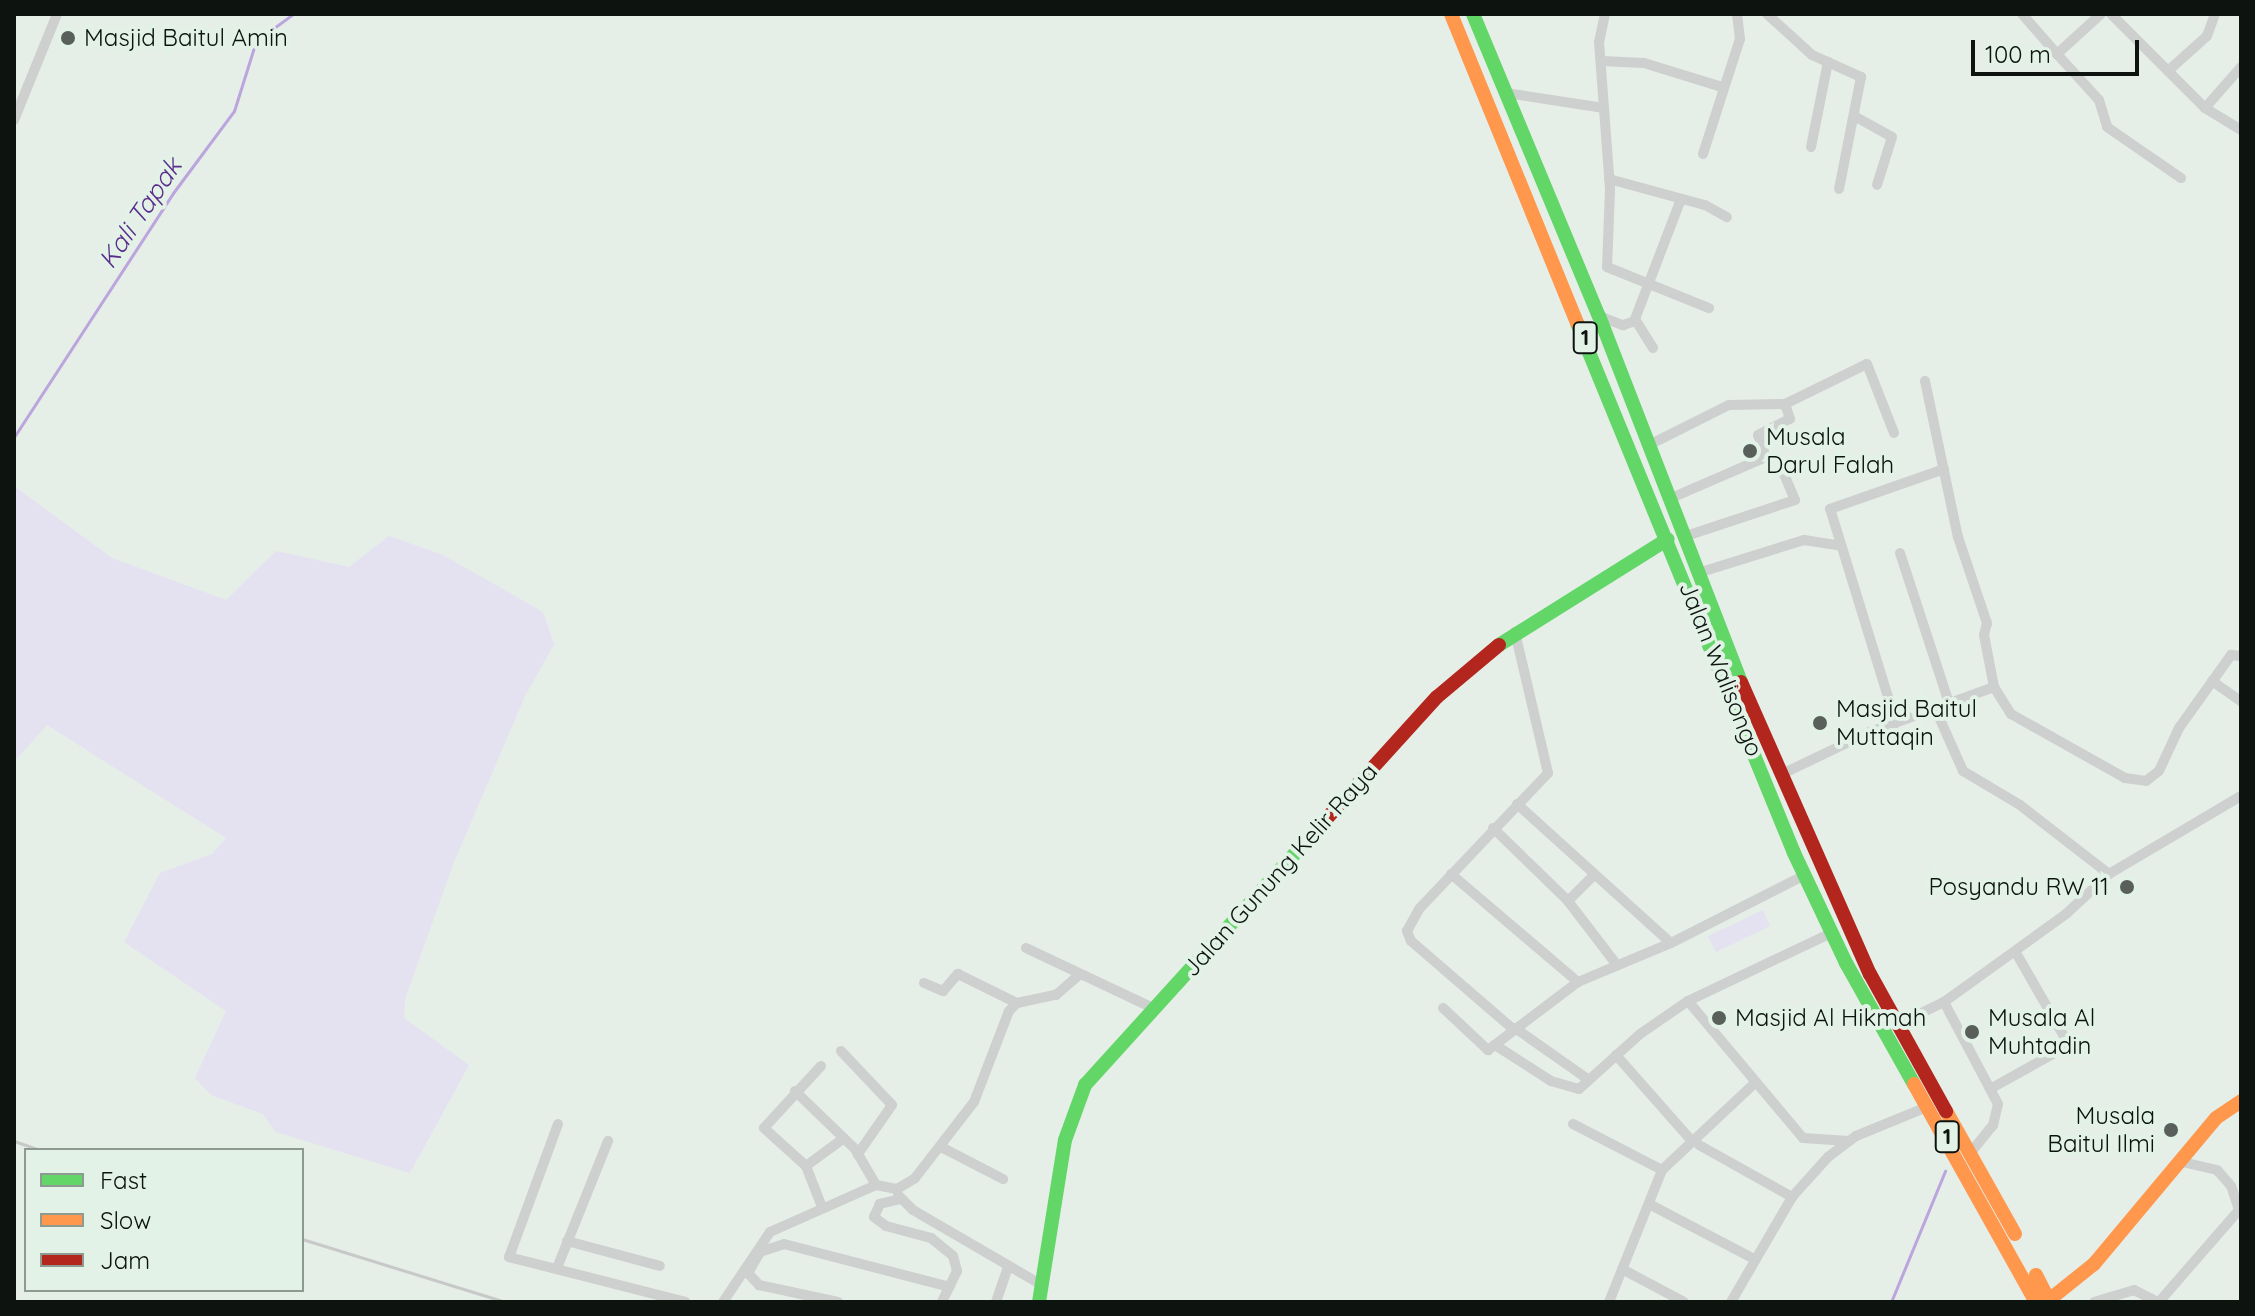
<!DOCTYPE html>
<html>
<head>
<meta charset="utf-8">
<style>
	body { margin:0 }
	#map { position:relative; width:2255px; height:1316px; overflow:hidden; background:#e6eee8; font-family:Quicksand,sans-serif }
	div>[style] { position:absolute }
	.green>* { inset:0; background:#e4e1f0 }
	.stream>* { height:3px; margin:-1.5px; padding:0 1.5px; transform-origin:1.5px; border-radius:1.5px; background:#bba5dd }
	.street>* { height:10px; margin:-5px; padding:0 5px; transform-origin:5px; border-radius:5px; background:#cecfcf }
	.fast>* { height:14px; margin:-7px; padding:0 7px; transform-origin:7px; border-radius:7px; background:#63d668 }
	.slow>* { height:14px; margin:-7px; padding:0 7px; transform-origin:7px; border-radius:7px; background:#ff974d }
	.jam>* { height:14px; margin:-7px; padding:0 7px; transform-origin:7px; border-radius:7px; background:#b3261e }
	.rail>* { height:3px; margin:-1.5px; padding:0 1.5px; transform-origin:1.5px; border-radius:1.5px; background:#c7c9c8 }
	.dots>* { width:22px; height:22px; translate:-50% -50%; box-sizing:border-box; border:4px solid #e2f2e7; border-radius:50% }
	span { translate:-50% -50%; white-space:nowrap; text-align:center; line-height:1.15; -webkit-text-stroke:8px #e2f2e7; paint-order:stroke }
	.shield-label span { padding:2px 6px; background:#e2f2e7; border:2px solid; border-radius:6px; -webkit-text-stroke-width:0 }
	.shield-label { font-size:22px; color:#0d130f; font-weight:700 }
	.poi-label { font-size:24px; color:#0d130f }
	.left { translate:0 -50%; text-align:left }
	.right { translate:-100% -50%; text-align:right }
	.street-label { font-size:24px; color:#0d130f }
	.water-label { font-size:26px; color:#5b2c8c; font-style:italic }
	.frame { position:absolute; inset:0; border:16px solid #0d130f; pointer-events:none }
	.legend { position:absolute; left:24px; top:1148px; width:280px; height:144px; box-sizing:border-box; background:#e2f2e7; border:2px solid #8d9991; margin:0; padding:10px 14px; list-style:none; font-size:24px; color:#0d130f }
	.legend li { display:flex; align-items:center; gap:16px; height:40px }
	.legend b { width:40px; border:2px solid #8d9991 }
	.scale { position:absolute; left:1971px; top:40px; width:168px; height:36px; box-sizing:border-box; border:4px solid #0d130f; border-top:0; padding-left:10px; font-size:24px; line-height:28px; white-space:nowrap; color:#0d130f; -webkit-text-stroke:6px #e2f2e7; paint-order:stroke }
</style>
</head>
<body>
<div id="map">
	<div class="green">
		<div style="clip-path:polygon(14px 486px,112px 558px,226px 600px,276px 551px,349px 567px,389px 536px,443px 555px,543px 612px,554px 644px,525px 696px,454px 862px,405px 999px,404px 1018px,469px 1065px,410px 1173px,276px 1132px,263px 1114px,211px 1095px,195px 1078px,226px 1011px,124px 942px,160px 873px,212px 854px,226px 838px,47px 725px,14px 762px)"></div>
		<div style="clip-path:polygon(1763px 910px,1770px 926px,1716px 952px,1708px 936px)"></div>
	</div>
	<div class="stream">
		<div style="left:14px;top:437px;width:291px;rotate:-56.9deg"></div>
		<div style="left:173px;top:193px;width:102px;rotate:-53.4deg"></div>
		<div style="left:234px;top:111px;width:73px;rotate:-72.6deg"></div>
		<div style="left:256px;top:41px;width:46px;rotate:-36.1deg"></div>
		<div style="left:1891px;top:1302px;width:142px;rotate:-67.6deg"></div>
	</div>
	<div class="street">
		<div style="left:1605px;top:14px;width:29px;rotate:102deg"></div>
		<div style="left:1599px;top:42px;width:148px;rotate:85.7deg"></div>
		<div style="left:1610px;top:190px;width:77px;rotate:92.2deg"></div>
		<div style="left:1607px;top:267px;width:110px;rotate:21.9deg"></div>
		<div style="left:1767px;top:14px;width:61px;rotate:42.3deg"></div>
		<div style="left:1812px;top:55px;width:54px;rotate:24.2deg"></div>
		<div style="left:1861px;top:77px;width:114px;rotate:101.1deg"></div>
		<div style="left:2022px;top:14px;width:53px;rotate:48.8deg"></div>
		<div style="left:2057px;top:54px;width:59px;rotate:-42.3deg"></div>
		<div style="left:2111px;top:14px;width:133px;rotate:45deg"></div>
		<div style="left:2205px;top:108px;width:42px;rotate:31.4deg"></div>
		<div style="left:2057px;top:54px;width:62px;rotate:47.6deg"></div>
		<div style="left:2099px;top:100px;width:28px;rotate:73deg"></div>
		<div style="left:2107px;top:127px;width:90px;rotate:34.6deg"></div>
		<div style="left:1602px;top:61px;width:42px;rotate:2.7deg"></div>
		<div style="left:1644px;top:63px;width:82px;rotate:17.1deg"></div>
		<div style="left:2168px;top:71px;width:52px;rotate:-41.9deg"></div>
		<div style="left:2207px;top:36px;width:23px;rotate:-70deg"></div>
		<div style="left:1506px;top:93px;width:99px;rotate:8.7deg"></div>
		<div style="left:2205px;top:108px;width:55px;rotate:-48.7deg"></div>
		<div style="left:1856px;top:117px;width:41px;rotate:29.1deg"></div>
		<div style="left:1892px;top:137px;width:50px;rotate:107.4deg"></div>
		<div style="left:14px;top:120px;width:114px;rotate:-67.9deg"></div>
		<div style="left:1811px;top:147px;width:87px;rotate:-78.7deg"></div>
		<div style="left:1703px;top:154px;width:121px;rotate:-72.2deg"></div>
		<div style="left:1740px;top:39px;width:25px;rotate:-97deg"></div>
		<div style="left:1609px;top:179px;width:99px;rotate:15.2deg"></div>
		<div style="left:1705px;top:205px;width:25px;rotate:29deg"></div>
		<div style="left:1599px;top:316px;width:26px;rotate:21deg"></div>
		<div style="left:1623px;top:325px;width:13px;rotate:-18deg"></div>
		<div style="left:1653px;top:348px;width:34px;rotate:-122deg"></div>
		<div style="left:1635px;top:319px;width:125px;rotate:-69deg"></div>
		<div style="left:1925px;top:381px;width:159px;rotate:78.1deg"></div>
		<div style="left:1958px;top:537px;width:91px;rotate:71.4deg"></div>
		<div style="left:1987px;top:623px;width:12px;rotate:104deg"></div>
		<div style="left:1984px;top:635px;width:53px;rotate:79.1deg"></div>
		<div style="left:1994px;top:687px;width:32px;rotate:58deg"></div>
		<div style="left:2011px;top:714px;width:131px;rotate:29.3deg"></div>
		<div style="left:2125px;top:778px;width:21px;rotate:8deg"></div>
		<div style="left:2146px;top:781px;width:16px;rotate:-38deg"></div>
		<div style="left:2159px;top:771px;width:47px;rotate:-65.1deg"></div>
		<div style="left:2179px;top:728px;width:90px;rotate:-54.5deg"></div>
		<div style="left:2231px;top:655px;width:10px;rotate:6deg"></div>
		<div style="left:1649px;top:445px;width:89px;rotate:-26.6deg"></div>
		<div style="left:1729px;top:405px;width:56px;rotate:-1deg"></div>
		<div style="left:1785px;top:404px;width:91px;rotate:-26deg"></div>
		<div style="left:1867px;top:364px;width:74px;rotate:68.6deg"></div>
		<div style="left:1669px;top:499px;width:106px;rotate:-23.4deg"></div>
		<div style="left:1766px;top:457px;width:23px;rotate:-110deg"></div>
		<div style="left:1758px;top:435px;width:36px;rotate:-27deg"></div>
		<div style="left:1790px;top:419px;width:16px;rotate:-108deg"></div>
		<div style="left:1683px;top:537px;width:118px;rotate:-18.3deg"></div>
		<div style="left:1795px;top:500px;width:30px;rotate:-113deg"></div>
		<div style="left:1900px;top:553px;width:158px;rotate:71.9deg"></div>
		<div style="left:1698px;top:573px;width:111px;rotate:-17.3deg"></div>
		<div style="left:1804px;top:540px;width:33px;rotate:9deg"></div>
		<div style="left:2212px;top:681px;width:35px;rotate:35deg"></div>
		<div style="left:1935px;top:708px;width:69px;rotate:66deg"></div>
		<div style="left:1963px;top:771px;width:66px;rotate:30.8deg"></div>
		<div style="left:2020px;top:805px;width:113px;rotate:37.8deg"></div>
		<div style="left:1896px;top:723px;width:224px;rotate:-107.1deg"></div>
		<div style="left:1830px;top:509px;width:121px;rotate:-19.3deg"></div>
		<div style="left:1784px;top:773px;width:95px;rotate:-25.5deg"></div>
		<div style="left:1870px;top:732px;width:132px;rotate:-19.9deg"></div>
		<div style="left:1517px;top:804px;width:207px;rotate:42.1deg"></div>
		<div style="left:1493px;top:828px;width:105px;rotate:44.2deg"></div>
		<div style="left:1568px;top:901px;width:81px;rotate:52.6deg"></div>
		<div style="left:1451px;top:874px;width:167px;rotate:40.4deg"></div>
		<div style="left:1568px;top:901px;width:35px;rotate:-45deg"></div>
		<div style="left:1026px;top:948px;width:143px;rotate:25.3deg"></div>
		<div style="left:924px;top:983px;width:21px;rotate:23deg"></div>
		<div style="left:943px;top:991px;width:23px;rotate:-49deg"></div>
		<div style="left:958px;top:974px;width:66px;rotate:26.2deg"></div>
		<div style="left:1688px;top:1001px;width:179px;rotate:50deg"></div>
		<div style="left:1803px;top:1138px;width:46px;rotate:3.7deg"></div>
		<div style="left:1944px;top:1002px;width:115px;rotate:62.1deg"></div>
		<div style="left:1998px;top:1104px;width:22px;rotate:103deg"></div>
		<div style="left:1993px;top:1125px;width:33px;rotate:129deg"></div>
		<div style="left:1443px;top:1008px;width:62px;rotate:43deg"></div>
		<div style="left:1488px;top:1050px;width:113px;rotate:-37.1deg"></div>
		<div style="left:1578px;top:982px;width:101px;rotate:-22.8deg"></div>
		<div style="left:1671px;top:943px;width:150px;rotate:-26.9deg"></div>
		<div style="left:1899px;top:1024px;width:50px;rotate:-26.1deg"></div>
		<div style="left:1944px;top:1002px;width:150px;rotate:-35.8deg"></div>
		<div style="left:2066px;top:914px;width:59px;rotate:-42.9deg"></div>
		<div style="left:2109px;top:874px;width:153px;rotate:-30.6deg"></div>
		<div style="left:1515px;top:1028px;width:90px;rotate:35.1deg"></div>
		<div style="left:1513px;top:1029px;width:135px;rotate:-139.2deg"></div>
		<div style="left:1411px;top:941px;width:11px;rotate:-112deg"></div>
		<div style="left:1407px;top:931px;width:26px;rotate:-61deg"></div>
		<div style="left:1420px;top:908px;width:186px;rotate:-46.5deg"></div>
		<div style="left:1548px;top:773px;width:145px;rotate:-103.2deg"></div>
		<div style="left:1495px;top:1045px;width:67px;rotate:32.7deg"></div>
		<div style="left:1551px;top:1081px;width:29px;rotate:16deg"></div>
		<div style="left:1579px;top:1089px;width:82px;rotate:-42deg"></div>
		<div style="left:1640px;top:1034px;width:58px;rotate:-34.5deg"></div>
		<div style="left:1688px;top:1001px;width:158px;rotate:-25.4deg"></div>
		<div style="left:841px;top:1051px;width:74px;rotate:46.6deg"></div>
		<div style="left:892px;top:1105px;width:60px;rotate:124.8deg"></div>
		<div style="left:1616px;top:1055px;width:113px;rotate:48.6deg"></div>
		<div style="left:821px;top:1066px;width:84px;rotate:132.6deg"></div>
		<div style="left:764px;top:1128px;width:57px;rotate:42.1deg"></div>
		<div style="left:806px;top:1166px;width:44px;rotate:68.7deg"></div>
		<div style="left:1990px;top:1089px;width:90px;rotate:-29.1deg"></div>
		<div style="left:2069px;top:1045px;width:108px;rotate:-119.9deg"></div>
		<div style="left:795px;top:1091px;width:83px;rotate:44deg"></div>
		<div style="left:855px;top:1149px;width:42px;rotate:59.7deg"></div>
		<div style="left:558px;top:1124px;width:142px;rotate:110.2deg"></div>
		<div style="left:509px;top:1257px;width:182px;rotate:14.3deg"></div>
		<div style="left:1573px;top:1124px;width:100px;rotate:27.3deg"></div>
		<div style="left:1699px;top:1145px;width:107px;rotate:29.2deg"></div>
		<div style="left:941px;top:1147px;width:70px;rotate:27.3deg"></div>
		<div style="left:806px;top:1166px;width:47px;rotate:-36.4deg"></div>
		<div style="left:898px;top:1195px;width:21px;rotate:45deg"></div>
		<div style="left:913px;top:1210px;width:149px;rotate:30.2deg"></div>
		<div style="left:901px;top:1199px;width:22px;rotate:167deg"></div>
		<div style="left:880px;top:1204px;width:14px;rotate:115deg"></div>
		<div style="left:874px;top:1217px;width:15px;rotate:37deg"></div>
		<div style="left:886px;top:1226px;width:47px;rotate:14.9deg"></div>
		<div style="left:931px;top:1238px;width:28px;rotate:39deg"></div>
		<div style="left:953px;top:1256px;width:16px;rotate:75deg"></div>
		<div style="left:957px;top:1271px;width:34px;rotate:116deg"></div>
		<div style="left:1649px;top:1204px;width:119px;rotate:27.6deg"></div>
		<div style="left:567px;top:1241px;width:96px;rotate:15deg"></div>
		<div style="left:557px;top:1268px;width:137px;rotate:-68.1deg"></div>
		<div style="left:1622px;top:1269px;width:70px;rotate:28deg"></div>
		<div style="left:723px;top:1302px;width:84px;rotate:-56.1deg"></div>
		<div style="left:770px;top:1232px;width:116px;rotate:-23.9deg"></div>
		<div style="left:876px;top:1185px;width:21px;rotate:11deg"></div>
		<div style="left:897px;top:1189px;width:21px;rotate:-31deg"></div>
		<div style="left:915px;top:1178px;width:96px;rotate:-52.2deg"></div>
		<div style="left:974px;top:1102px;width:97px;rotate:-69deg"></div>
		<div style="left:1009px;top:1011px;width:11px;rotate:-45deg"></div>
		<div style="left:1017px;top:1003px;width:40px;rotate:-12deg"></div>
		<div style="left:1056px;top:995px;width:30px;rotate:-41deg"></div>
		<div style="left:838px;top:1302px;width:81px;rotate:-167.9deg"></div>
		<div style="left:759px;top:1285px;width:16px;rotate:-133deg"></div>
		<div style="left:748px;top:1273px;width:24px;rotate:-60deg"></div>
		<div style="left:760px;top:1252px;width:25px;rotate:-18deg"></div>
		<div style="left:784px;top:1244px;width:171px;rotate:14.5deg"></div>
		<div style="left:996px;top:1302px;width:37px;rotate:-71deg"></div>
		<div style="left:1609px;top:1302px;width:142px;rotate:-68.1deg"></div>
		<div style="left:1662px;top:1170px;width:127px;rotate:-43.1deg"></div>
		<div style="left:1731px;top:1302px;width:121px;rotate:-59.8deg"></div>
		<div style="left:1792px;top:1197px;width:54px;rotate:-48deg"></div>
		<div style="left:1828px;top:1157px;width:35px;rotate:-37deg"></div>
		<div style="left:1856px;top:1136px;width:79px;rotate:-22.3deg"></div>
		<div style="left:2094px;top:1302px;width:42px;rotate:-16.7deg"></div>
		<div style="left:2134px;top:1290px;width:27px;rotate:27deg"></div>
		<div style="left:2159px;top:1302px;width:122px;rotate:-49deg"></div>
		<div style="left:2239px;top:1210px;width:25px;rotate:-108deg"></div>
		<div style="left:2231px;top:1186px;width:21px;rotate:-131deg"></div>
		<div style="left:2217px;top:1170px;width:40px;rotate:-167deg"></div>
	</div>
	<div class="fast">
		<div style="left:1473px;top:14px;width:327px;rotate:67.4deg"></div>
		<div style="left:1599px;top:316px;width:393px;rotate:68.8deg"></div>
		<div style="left:1577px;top:323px;width:573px;rotate:67.73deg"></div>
		<div style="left:1794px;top:853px;width:122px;rotate:64.7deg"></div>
		<div style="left:1846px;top:963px;width:139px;rotate:60.7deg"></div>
		<div style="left:1499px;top:645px;width:199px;rotate:-32.1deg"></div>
		<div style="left:1039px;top:1302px;width:164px;rotate:-80.9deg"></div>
		<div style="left:1065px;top:1140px;width:59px;rotate:-70deg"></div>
		<div style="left:1085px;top:1085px;width:362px;rotate:-47.8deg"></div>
	</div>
	<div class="slow">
		<div style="left:1451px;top:14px;width:334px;rotate:67.8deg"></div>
		<div style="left:1914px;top:1084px;width:250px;rotate:60.8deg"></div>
		<div style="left:1946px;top:1111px;width:141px;rotate:60.7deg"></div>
		<div style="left:2036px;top:1275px;width:30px;rotate:63deg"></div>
		<div style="left:2049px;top:1300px;width:58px;rotate:-38.7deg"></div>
		<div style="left:2094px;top:1264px;width:190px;rotate:-50.1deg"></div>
		<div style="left:2216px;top:1118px;width:30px;rotate:-34deg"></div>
	</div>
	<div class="jam">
		<div style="left:1741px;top:682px;width:319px;rotate:66.2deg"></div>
		<div style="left:1870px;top:974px;width:157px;rotate:61deg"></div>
		<div style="left:1328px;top:817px;width:162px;rotate:-47.8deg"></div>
		<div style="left:1437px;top:697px;width:81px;rotate:-40deg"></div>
	</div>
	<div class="rail">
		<div style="left:14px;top:1141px;width:28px;rotate:19deg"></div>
		<div style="left:302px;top:1239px;width:213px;rotate:17.2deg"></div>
	</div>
	<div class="dots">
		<div style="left:68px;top:38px;background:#59605b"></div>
		<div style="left:1750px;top:451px;background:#59605b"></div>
		<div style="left:1820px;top:723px;background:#59605b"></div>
		<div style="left:2127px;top:887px;background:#59605b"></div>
		<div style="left:1719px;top:1018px;background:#59605b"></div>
		<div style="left:1972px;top:1032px;background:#59605b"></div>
		<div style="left:2171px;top:1130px;background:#59605b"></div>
	</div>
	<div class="shield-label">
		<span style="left:1585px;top:338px">1</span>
		<span style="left:1947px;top:1137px">1</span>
	</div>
	<div class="poi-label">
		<span class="left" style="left:84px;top:38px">Masjid Baitul Amin</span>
		<span class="left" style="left:1766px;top:451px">Musala<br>Darul Falah</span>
		<span class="left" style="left:1836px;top:723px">Masjid Baitul<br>Muttaqin</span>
		<span class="right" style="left:2109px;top:887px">Posyandu RW 11</span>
		<span class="left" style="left:1735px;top:1018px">Masjid Al Hikmah</span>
		<span class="left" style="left:1988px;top:1032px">Musala Al<br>Muhtadin</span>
		<span class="right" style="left:2155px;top:1130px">Musala<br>Baitul Ilmi</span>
	</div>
	<div class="street-label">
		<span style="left:1721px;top:669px;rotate:68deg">Jalan Walisongo</span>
		<span style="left:1280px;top:870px;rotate:-48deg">Jalan Gunung Kelir Raya</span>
	</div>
	<div class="water-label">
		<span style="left:140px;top:213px;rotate:-56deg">Kali Tapak</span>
	</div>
	<div class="frame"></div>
	<ul class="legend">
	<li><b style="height:10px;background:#63d668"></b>Fast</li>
	<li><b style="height:10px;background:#ff974d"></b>Slow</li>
	<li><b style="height:10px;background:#b3261e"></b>Jam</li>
	</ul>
	<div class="scale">100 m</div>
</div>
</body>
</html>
